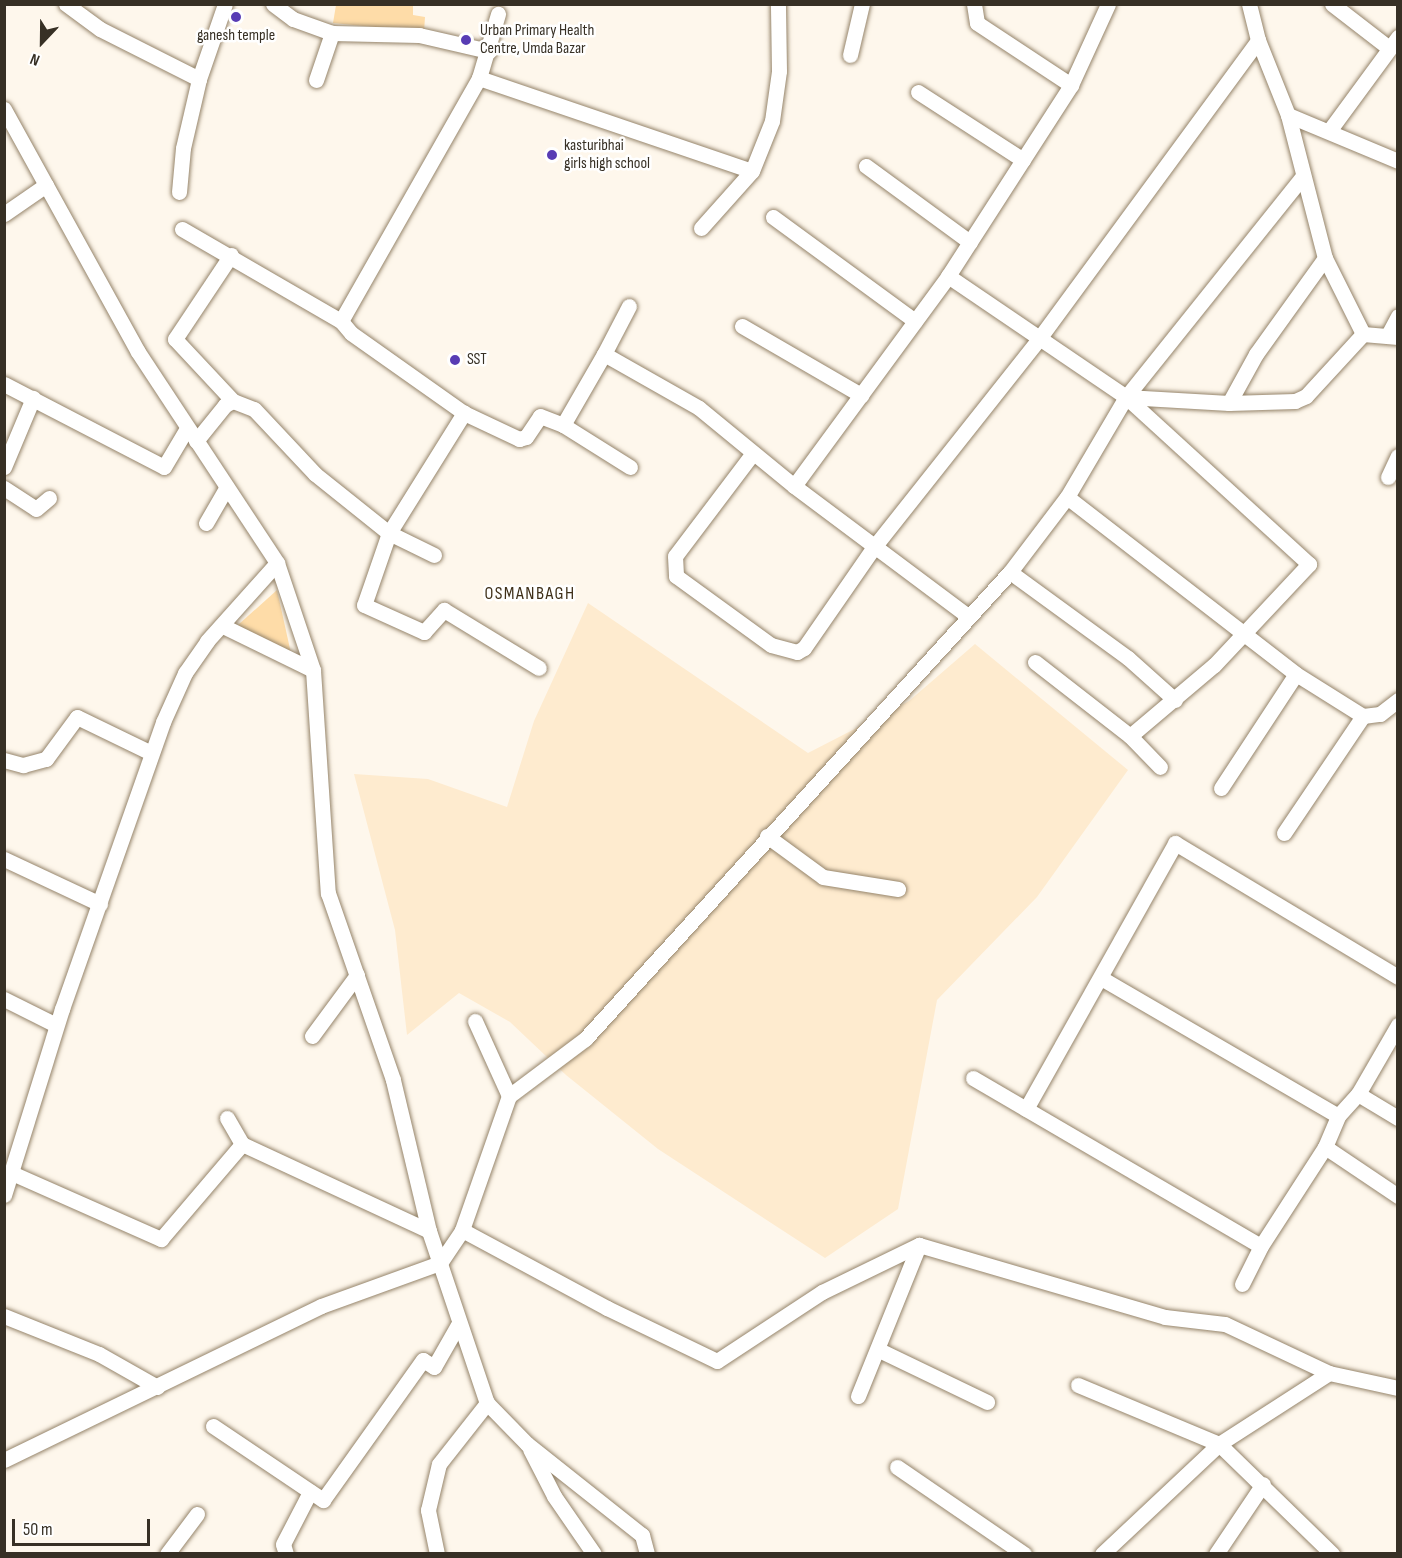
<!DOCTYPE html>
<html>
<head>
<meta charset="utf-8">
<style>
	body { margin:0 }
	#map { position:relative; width:1402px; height:1558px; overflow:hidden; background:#fef7ec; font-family:"Sofia Sans Condensed",sans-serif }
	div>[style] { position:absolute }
	.built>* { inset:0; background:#feebcf }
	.green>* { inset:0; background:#fedca8 }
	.roads { filter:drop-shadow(0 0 2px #95846a) drop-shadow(0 0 2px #95846a) }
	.minor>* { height:15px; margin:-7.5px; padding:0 7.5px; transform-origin:7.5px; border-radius:7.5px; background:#fff }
	.dots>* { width:16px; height:16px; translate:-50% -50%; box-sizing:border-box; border:3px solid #fff; border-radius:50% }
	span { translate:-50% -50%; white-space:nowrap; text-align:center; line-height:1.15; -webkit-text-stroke:5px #fff; paint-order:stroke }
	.poi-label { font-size:16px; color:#373025 }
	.left { translate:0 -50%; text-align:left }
	.neighbourhood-label { font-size:18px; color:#3e2f18; letter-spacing:1.5px }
	.frame { position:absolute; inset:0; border:6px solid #373025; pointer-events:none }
	.north { position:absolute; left:12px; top:12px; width:60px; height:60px; -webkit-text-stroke:4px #fff; paint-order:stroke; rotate:202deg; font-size:16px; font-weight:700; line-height:24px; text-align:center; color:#373025 }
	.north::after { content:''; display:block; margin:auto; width:21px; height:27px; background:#373025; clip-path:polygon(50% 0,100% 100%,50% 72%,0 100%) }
	.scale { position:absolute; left:12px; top:1519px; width:138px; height:27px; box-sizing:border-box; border:3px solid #373025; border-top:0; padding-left:8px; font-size:18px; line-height:21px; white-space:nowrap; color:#373025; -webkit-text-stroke:4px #fff; paint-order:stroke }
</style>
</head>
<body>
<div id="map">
	<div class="built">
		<div style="clip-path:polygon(588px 603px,808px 753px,909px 701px,975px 644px,1128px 770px,1037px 897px,937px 1000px,898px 1209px,825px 1258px,658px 1149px,566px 1075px,510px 1022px,459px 993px,407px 1035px,395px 930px,354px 774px,428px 779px,507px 807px,534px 721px)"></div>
	</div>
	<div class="green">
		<div style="clip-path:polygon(336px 5px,413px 5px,413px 15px,425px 17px,424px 32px,333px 23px)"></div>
		<div style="clip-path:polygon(277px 590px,294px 667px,228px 634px)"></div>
	</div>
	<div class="roads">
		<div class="minor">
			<div style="left:66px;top:4px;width:42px;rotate:36.3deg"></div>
			<div style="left:100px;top:29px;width:111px;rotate:26.8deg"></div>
			<div style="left:273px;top:4px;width:25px;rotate:37deg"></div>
			<div style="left:293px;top:19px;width:41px;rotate:19.7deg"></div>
			<div style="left:332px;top:33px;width:87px;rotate:1.3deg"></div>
			<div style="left:419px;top:35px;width:72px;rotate:12.9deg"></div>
			<div style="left:974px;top:4px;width:19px;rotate:81deg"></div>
			<div style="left:977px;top:23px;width:113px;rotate:33.4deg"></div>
			<div style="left:1249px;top:4px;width:37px;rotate:76deg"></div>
			<div style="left:1258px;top:40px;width:81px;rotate:68.2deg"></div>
			<div style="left:1288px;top:115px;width:148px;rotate:75.5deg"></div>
			<div style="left:1325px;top:258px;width:85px;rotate:63.4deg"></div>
			<div style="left:1363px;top:334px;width:35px;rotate:5deg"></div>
			<div style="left:1332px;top:4px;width:72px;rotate:37.7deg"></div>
			<div style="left:850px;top:55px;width:52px;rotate:-76.8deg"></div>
			<div style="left:479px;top:78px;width:67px;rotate:-73.5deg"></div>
			<div style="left:316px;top:80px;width:50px;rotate:-71.2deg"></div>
			<div style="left:918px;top:92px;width:125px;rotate:32.9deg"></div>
			<div style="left:4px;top:109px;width:277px;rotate:61.1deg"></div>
			<div style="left:138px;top:352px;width:253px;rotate:56.6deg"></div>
			<div style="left:277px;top:563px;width:113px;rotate:71.4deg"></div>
			<div style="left:313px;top:670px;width:224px;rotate:86.2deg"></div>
			<div style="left:328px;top:893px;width:198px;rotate:70.8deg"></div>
			<div style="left:393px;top:1080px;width:155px;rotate:76.6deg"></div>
			<div style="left:429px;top:1231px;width:182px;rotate:71.4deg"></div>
			<div style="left:487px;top:1403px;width:57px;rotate:45.7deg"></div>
			<div style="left:527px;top:1444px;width:147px;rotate:38.4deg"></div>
			<div style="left:642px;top:1535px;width:20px;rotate:75deg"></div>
			<div style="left:1288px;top:115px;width:119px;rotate:22.7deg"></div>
			<div style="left:1329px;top:131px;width:117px;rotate:-53.7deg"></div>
			<div style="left:866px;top:166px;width:129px;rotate:36.2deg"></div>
			<div style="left:179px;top:192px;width:44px;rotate:-84.8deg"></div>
			<div style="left:183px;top:148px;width:71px;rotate:-76.9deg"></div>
			<div style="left:199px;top:79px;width:79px;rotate:-70.9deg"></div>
			<div style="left:4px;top:214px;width:51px;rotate:-34.6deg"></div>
			<div style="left:773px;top:217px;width:176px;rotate:36.2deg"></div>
			<div style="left:701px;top:228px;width:76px;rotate:-48.2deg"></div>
			<div style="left:752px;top:171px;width:54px;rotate:-68.2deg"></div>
			<div style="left:772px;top:121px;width:50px;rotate:-82deg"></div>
			<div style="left:779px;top:71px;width:67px;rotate:-90.9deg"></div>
			<div style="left:182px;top:229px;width:184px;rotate:30.1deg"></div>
			<div style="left:231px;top:255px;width:101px;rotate:123.7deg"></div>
			<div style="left:175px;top:339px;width:85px;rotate:46.9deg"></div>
			<div style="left:948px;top:276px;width:215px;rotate:34.2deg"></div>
			<div style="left:1126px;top:397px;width:248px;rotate:42.4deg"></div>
			<div style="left:1309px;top:564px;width:139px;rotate:133.2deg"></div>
			<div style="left:1214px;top:665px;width:110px;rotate:139.8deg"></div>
			<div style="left:742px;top:326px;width:138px;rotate:30.1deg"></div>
			<div style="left:1389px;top:333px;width:19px;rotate:-62deg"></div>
			<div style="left:604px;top:354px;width:54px;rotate:-62.5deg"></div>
			<div style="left:4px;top:384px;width:180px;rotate:27.4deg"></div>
			<div style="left:164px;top:467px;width:43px;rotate:-59.3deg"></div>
			<div style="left:1126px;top:397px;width:103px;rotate:3.3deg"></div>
			<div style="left:1229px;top:403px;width:66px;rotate:-1.7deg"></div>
			<div style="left:1295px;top:401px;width:12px;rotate:-24deg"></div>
			<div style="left:1306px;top:396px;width:84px;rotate:-47.4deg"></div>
			<div style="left:1229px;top:403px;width:56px;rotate:-61.1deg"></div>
			<div style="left:1256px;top:354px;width:118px;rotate:-54.3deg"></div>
			<div style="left:464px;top:413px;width:61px;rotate:25.3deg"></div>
			<div style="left:519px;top:439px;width:7px;rotate:-16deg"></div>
			<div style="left:526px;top:437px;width:25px;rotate:-56deg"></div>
			<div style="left:540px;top:416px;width:25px;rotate:21deg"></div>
			<div style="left:563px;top:425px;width:82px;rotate:-60deg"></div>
			<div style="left:604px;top:354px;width:109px;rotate:29.6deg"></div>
			<div style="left:699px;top:408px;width:123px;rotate:39.4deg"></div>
			<div style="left:794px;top:486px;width:217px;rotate:36.8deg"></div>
			<div style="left:563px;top:425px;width:79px;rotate:32.1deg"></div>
			<div style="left:196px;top:441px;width:46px;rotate:-51.1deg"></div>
			<div style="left:225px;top:405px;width:9px;rotate:-27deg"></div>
			<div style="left:233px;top:401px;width:22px;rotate:21deg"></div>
			<div style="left:254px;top:409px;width:89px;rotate:46.8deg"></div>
			<div style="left:315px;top:474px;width:95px;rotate:38.6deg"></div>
			<div style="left:389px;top:533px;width:76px;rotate:109.1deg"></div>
			<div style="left:364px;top:605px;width:66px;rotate:24.2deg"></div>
			<div style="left:424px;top:632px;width:30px;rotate:-48deg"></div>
			<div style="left:444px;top:610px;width:111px;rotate:31.4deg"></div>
			<div style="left:753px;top:453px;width:129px;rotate:127.1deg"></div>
			<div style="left:675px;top:556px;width:20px;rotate:87deg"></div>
			<div style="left:676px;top:576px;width:117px;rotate:36deg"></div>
			<div style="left:771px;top:645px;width:27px;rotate:15deg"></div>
			<div style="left:797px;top:652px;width:8px;rotate:-30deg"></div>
			<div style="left:804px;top:648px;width:123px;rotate:-55.3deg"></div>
			<div style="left:874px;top:547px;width:264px;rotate:-51.6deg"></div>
			<div style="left:1038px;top:340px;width:372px;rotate:-53.7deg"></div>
			<div style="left:4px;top:467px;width:75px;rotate:-67.2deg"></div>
			<div style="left:1388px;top:477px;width:23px;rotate:-65deg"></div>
			<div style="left:794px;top:486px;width:260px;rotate:-53.7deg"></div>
			<div style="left:948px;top:276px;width:227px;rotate:-57.2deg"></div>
			<div style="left:1071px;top:85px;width:89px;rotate:-65.4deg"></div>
			<div style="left:4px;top:488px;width:38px;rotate:33deg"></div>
			<div style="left:36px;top:509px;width:17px;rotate:-40deg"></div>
			<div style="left:1067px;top:497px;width:289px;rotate:37.7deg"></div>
			<div style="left:1296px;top:674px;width:79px;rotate:32.1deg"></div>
			<div style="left:1363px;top:716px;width:17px;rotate:-7deg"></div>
			<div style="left:1380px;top:714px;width:23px;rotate:-38deg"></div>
			<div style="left:206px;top:523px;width:39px;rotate:-60deg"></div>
			<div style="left:434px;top:555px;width:50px;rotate:-153.9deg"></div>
			<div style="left:389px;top:533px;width:142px;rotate:-58deg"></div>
			<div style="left:464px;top:413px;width:138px;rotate:-144.7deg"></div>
			<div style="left:351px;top:333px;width:16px;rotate:-130deg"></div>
			<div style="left:341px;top:321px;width:279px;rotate:-60.4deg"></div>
			<div style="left:479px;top:78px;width:288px;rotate:18.8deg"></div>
			<div style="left:1010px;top:572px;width:146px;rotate:36.1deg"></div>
			<div style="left:1128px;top:658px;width:63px;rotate:41.8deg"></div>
			<div style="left:223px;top:626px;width:100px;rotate:26.1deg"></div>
			<div style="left:1035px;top:662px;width:120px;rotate:37.9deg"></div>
			<div style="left:1130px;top:736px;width:43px;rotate:45.9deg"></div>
			<div style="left:4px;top:760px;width:20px;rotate:15deg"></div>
			<div style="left:23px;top:765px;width:24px;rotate:-15deg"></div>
			<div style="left:46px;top:759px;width:52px;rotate:-53.6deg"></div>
			<div style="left:77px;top:717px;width:82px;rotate:25.9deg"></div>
			<div style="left:1221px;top:788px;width:136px;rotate:-56.7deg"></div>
			<div style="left:1284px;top:833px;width:141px;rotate:-56deg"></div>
			<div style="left:767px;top:836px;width:69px;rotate:36.2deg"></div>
			<div style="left:823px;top:877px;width:76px;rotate:9.1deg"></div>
			<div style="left:4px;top:859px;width:106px;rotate:25.1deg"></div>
			<div style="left:1101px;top:978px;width:274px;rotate:30.2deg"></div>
			<div style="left:4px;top:999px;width:58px;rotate:26.6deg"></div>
			<div style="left:475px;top:1021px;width:82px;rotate:65.6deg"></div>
			<div style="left:312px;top:1036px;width:76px;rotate:-53.6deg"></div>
			<div style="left:973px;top:1078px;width:333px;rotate:30.3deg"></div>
			<div style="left:1358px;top:1094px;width:47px;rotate:31deg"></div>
			<div style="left:1026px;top:1109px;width:305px;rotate:-60.7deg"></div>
			<div style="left:1175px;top:843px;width:260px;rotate:31deg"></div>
			<div style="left:227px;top:1118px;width:30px;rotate:60deg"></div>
			<div style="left:1325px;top:1147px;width:88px;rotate:33.9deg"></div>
			<div style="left:4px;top:1175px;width:10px;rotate:-6deg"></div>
			<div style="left:14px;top:1174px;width:161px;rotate:23.9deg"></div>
			<div style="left:161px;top:1239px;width:125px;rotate:-49.5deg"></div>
			<div style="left:242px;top:1144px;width:206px;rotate:24.9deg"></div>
			<div style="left:4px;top:1195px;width:195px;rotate:-72.7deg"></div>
			<div style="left:62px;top:1009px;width:304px;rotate:-70.6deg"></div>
			<div style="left:163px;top:722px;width:54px;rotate:-65.8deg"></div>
			<div style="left:185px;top:673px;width:39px;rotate:-55deg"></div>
			<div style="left:207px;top:641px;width:105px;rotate:-48.1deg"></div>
			<div style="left:462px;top:1230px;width:165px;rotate:28.3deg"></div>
			<div style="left:607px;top:1308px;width:122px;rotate:25.7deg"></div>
			<div style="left:717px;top:1361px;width:126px;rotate:-33.3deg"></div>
			<div style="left:822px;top:1292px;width:108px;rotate:-25.9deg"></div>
			<div style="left:919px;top:1245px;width:256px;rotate:16.3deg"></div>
			<div style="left:1165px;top:1317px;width:60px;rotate:6.7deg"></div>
			<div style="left:1225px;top:1324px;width:115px;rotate:25.2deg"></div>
			<div style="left:1329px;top:1373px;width:71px;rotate:12.3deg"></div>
			<div style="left:1242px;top:1284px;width:42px;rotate:-63.4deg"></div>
			<div style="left:1261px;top:1246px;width:118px;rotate:-57.1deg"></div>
			<div style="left:1325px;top:1147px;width:34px;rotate:-67deg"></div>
			<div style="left:1338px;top:1116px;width:30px;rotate:-48deg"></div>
			<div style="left:1358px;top:1094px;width:80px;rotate:-59.9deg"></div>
			<div style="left:4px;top:1316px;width:102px;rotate:21.8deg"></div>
			<div style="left:99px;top:1354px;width:67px;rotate:29.6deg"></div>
			<div style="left:879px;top:1350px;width:120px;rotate:25.7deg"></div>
			<div style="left:1078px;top:1385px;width:153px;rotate:22.7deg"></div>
			<div style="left:1219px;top:1444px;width:158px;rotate:44.2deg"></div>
			<div style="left:858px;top:1396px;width:163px;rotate:-68deg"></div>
			<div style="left:213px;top:1426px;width:133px;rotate:33.9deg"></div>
			<div style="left:323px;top:1500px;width:172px;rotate:-54.5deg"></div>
			<div style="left:423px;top:1360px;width:13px;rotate:32deg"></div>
			<div style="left:434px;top:1367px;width:48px;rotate:-60.3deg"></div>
			<div style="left:530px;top:1449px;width:53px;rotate:62.9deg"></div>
			<div style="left:554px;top:1496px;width:70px;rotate:55.4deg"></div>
			<div style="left:4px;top:1460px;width:352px;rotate:-25.9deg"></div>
			<div style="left:321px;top:1306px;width:127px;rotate:-19.9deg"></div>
			<div style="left:440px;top:1263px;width:40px;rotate:-56deg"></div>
			<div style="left:462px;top:1230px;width:142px;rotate:-70.7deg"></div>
			<div style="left:509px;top:1096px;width:95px;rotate:-36.9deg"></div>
			<div style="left:585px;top:1039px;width:631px;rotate:-47.7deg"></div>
			<div style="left:1010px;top:572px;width:94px;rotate:-52.8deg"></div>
			<div style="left:1067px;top:497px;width:116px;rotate:-59.5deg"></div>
			<div style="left:1126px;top:397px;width:283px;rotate:-51.3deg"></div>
			<div style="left:897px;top:1467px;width:154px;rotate:34.4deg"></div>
			<div style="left:167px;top:1554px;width:50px;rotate:-53.1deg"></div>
			<div style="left:286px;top:1554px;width:10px;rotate:-107deg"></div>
			<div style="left:283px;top:1544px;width:59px;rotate:-62.6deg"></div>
			<div style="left:437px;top:1554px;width:45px;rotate:-101.6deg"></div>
			<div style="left:428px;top:1510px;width:47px;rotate:-76.6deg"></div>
			<div style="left:439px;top:1464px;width:78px;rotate:-51.8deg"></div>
			<div style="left:1102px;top:1554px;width:161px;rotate:-43.2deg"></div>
			<div style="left:1219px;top:1444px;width:131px;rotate:-32.8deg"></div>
			<div style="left:1216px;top:1554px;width:84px;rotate:-56.1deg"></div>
		</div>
	</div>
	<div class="dots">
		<div style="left:236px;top:17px;background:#583cb4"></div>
		<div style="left:466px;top:40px;background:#583cb4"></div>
		<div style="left:552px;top:155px;background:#583cb4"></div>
		<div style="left:455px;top:360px;background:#583cb4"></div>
	</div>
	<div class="poi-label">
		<span class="left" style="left:480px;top:40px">Urban Primary Health<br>Centre, Umda Bazar</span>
		<span style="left:236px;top:36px">ganesh temple</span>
		<span class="left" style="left:564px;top:155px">kasturibhai<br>girls high school</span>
		<span class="left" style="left:467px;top:360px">SST</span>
	</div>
	<div class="neighbourhood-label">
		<span style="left:530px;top:594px">OSMANBAGH</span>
	</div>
	<div class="frame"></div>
	<div class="north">N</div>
	<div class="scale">50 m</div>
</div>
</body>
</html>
